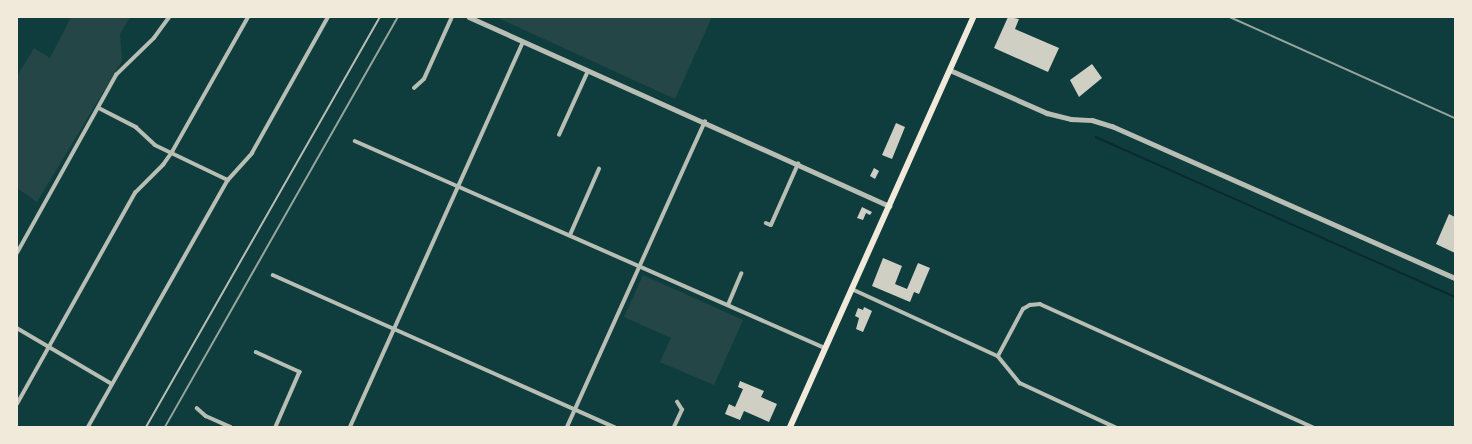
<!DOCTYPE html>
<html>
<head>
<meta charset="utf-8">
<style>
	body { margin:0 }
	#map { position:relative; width:1472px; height:444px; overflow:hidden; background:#0f3d3e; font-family:"Varela Round",sans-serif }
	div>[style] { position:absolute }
	.green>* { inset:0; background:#244646 }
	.stream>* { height:1.5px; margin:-0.75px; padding:0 0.75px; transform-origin:0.75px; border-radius:0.75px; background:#0a2a2b }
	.building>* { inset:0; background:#cfcfc3 }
	.service>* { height:2px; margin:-1px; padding:0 1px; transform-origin:1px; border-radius:1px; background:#b8beb3 }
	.minor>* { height:3.5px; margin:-1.75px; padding:0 1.75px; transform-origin:1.75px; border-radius:1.75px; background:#b8beb3 }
	.tertiary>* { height:4.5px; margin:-2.25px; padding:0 2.25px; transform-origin:2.25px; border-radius:2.25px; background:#b8beb3 }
	.primary>* { height:6px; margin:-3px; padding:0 3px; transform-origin:3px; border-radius:3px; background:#f1e9da }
	.rail>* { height:1.5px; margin:-0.75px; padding:0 0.75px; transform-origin:0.75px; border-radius:0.75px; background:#97a49c }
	span { translate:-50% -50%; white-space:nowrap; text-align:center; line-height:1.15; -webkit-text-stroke:4px #f1e9da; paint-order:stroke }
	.frame { position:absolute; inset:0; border:18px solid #f1e9da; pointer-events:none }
</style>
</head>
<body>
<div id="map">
	<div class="green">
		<div style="clip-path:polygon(71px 17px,130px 17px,120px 34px,122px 61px,37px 202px,17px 188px,17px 76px,34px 48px,50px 58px)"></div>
		<div style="clip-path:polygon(496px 17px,712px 17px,675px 99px)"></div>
		<div style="clip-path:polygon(643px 275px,743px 320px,714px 385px,660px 362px,671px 338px,624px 317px)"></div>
	</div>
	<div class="stream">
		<div style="left:1096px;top:137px;width:393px;rotate:24deg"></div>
	</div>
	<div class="building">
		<div style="clip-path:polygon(1008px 17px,1019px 19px,1015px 29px,1059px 48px,1048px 72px,994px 48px)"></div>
		<div style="clip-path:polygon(1092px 64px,1102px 78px,1079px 97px,1070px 80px)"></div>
		<div style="clip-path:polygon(896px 123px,905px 127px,892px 159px,882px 155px)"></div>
		<div style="clip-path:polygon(874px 168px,879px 171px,875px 179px,870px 176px)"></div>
		<div style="clip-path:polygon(862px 207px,872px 212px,870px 215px,866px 213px,863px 220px,857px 218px)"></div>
		<div style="clip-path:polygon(1449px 214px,1455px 217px,1455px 253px,1436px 244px)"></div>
		<div style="clip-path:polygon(883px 258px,902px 266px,895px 284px,907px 289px,918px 263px,930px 268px,919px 294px,914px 292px,910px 302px,872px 286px)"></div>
		<div style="clip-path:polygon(864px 307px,872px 311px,863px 332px,856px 329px,859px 318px,855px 316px,858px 308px,863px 310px)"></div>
		<div style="clip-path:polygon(740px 381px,764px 391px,761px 397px,777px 404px,769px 422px,744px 411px,740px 420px,725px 414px,729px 404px,735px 407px,743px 389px,738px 387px)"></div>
	</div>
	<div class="service">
		<div style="left:146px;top:427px;width:472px;rotate:-60.3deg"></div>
	</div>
	<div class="minor">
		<div style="left:414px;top:88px;width:13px;rotate:-42deg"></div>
		<div style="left:424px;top:79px;width:68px;rotate:-65.7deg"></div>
		<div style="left:99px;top:108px;width:42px;rotate:27.2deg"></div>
		<div style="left:136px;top:127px;width:26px;rotate:43deg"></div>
		<div style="left:155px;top:145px;width:81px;rotate:25.6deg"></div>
		<div style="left:559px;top:135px;width:70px;rotate:-65.6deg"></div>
		<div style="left:355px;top:141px;width:514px;rotate:23.77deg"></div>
		<div style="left:766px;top:223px;width:5px;rotate:22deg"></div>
		<div style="left:771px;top:225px;width:67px;rotate:-66.1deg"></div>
		<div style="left:570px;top:235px;width:72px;rotate:-66.3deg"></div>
		<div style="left:17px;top:253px;width:204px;rotate:-60.9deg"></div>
		<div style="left:116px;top:75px;width:53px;rotate:-44.2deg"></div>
		<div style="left:154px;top:38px;width:26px;rotate:-54deg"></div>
		<div style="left:273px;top:275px;width:374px;rotate:24deg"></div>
		<div style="left:852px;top:289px;width:161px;rotate:24.7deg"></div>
		<div style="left:998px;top:356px;width:35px;rotate:51deg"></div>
		<div style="left:1020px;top:383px;width:105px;rotate:24.9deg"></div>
		<div style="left:728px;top:305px;width:34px;rotate:-67deg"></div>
		<div style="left:17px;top:328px;width:110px;rotate:30.5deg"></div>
		<div style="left:256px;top:352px;width:48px;rotate:24.4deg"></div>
		<div style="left:300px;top:372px;width:60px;rotate:113.6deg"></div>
		<div style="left:998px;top:356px;width:53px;rotate:-62deg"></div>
		<div style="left:1023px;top:309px;width:8px;rotate:-30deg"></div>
		<div style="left:1030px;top:305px;width:10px;rotate:-6deg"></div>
		<div style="left:1040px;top:304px;width:299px;rotate:24.3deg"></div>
		<div style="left:17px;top:404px;width:242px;rotate:-60.8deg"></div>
		<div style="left:135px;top:193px;width:40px;rotate:-45deg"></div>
		<div style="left:163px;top:165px;width:16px;rotate:-55deg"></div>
		<div style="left:172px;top:152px;width:155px;rotate:-60.6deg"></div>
		<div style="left:197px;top:408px;width:12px;rotate:42deg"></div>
		<div style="left:206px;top:416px;width:27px;rotate:24deg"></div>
		<div style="left:88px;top:427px;width:284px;rotate:-60.5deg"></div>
		<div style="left:228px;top:180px;width:36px;rotate:-48deg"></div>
		<div style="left:252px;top:153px;width:156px;rotate:-60.8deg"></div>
		<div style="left:350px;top:427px;width:422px;rotate:-65.8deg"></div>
		<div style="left:567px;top:427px;width:335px;rotate:-65.7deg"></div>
		<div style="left:674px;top:427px;width:19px;rotate:-65deg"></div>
		<div style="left:682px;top:410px;width:9px;rotate:-122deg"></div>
	</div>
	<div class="tertiary">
		<div style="left:469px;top:17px;width:461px;rotate:24.2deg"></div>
		<div style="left:950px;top:70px;width:106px;rotate:23.9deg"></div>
		<div style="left:1047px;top:113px;width:25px;rotate:14deg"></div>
		<div style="left:1071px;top:119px;width:21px;rotate:3deg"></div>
		<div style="left:1092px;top:120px;width:21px;rotate:17deg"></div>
		<div style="left:1112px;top:126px;width:375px;rotate:23.9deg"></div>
	</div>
	<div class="primary">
		<div style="left:790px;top:427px;width:449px;rotate:-65.9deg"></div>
	</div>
	<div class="rail">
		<div style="left:1230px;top:17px;width:247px;rotate:24.2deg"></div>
		<div style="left:165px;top:427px;width:472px;rotate:-60.4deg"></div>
	</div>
	<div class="frame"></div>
</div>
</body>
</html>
